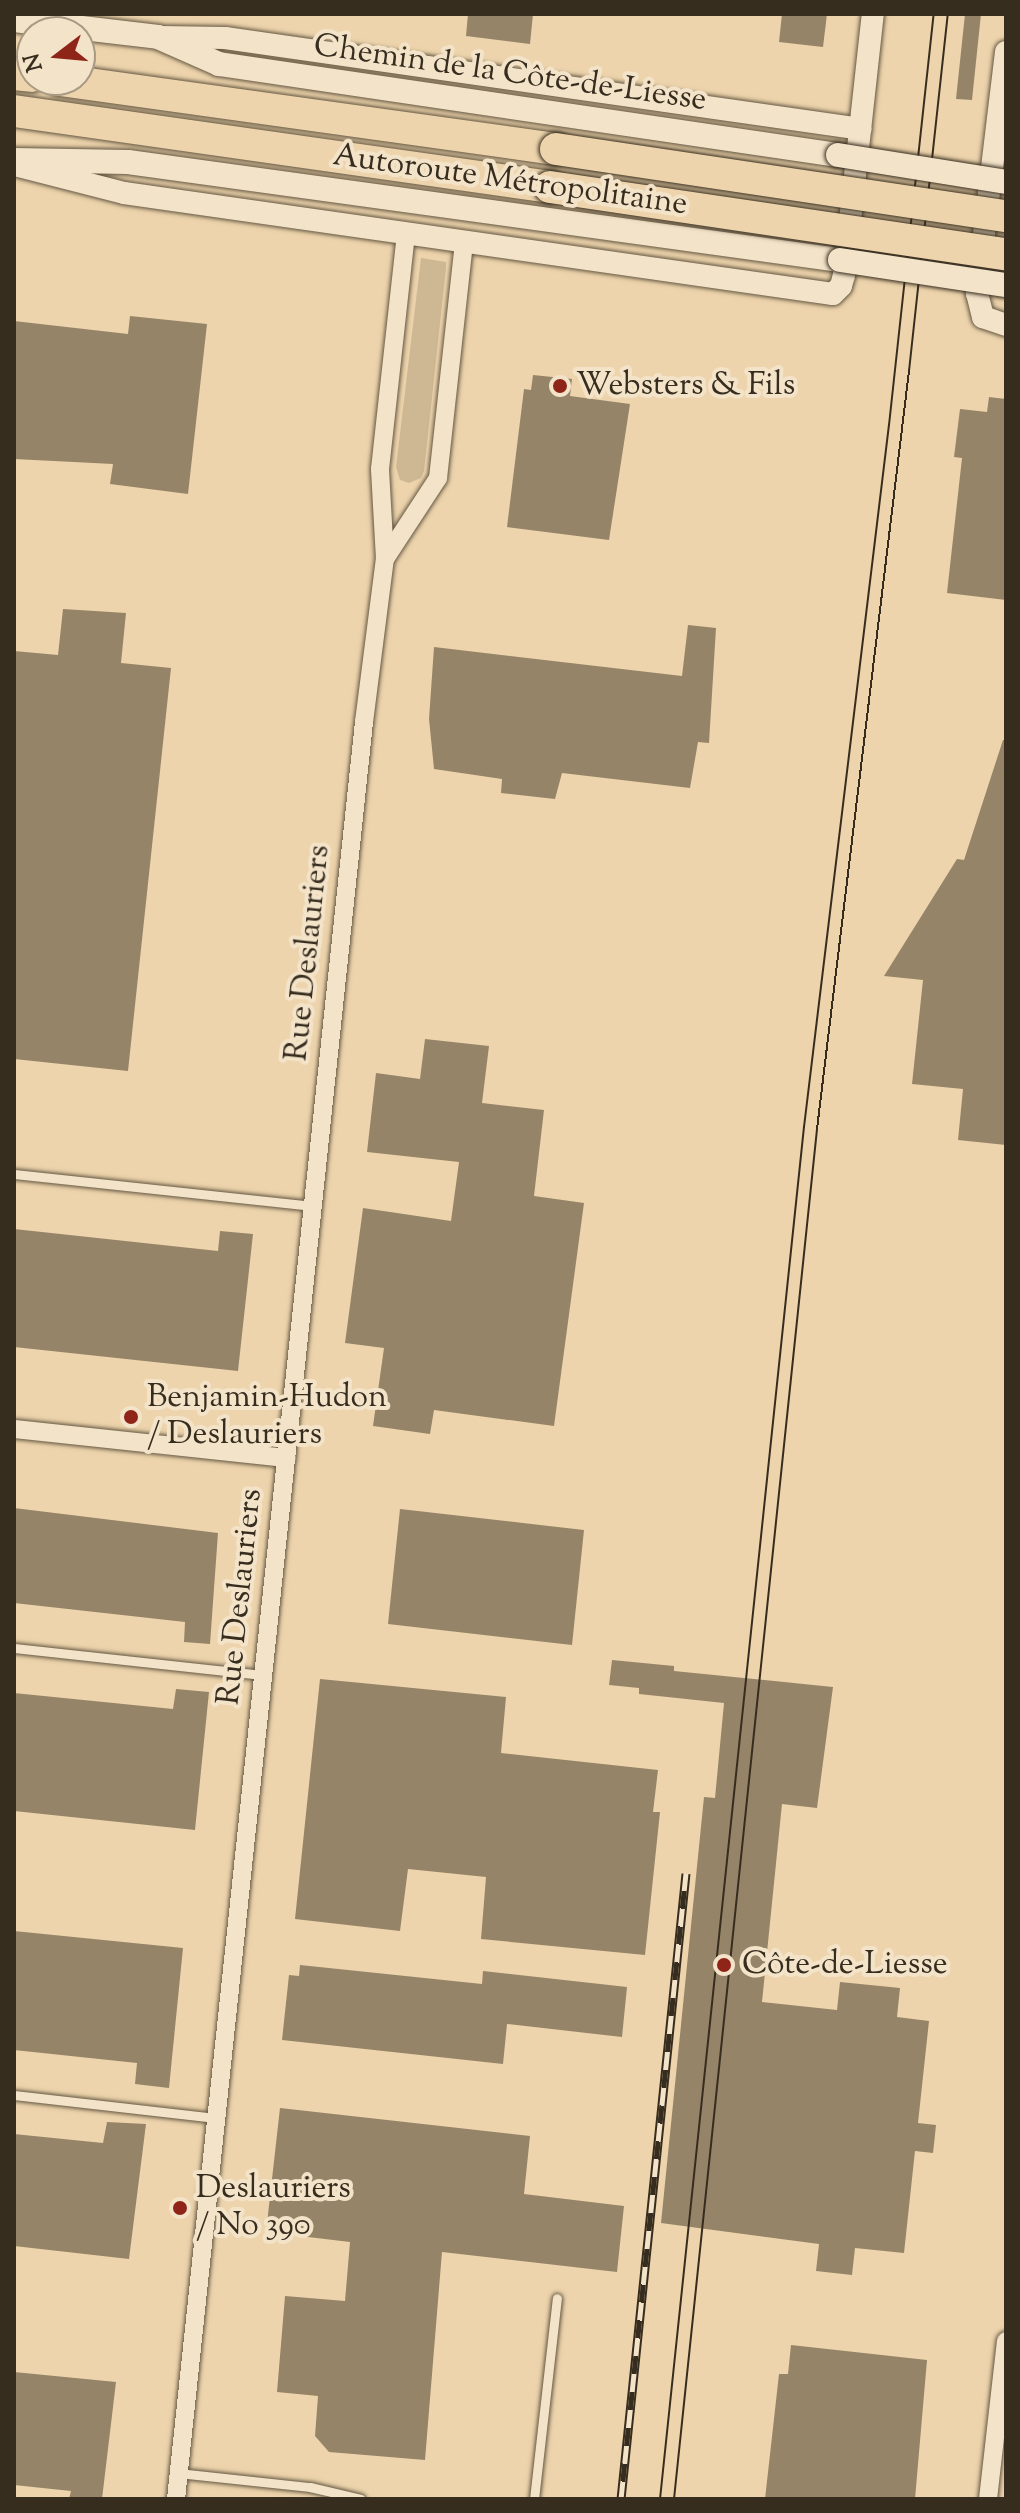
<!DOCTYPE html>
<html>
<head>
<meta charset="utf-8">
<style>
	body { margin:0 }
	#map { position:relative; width:1020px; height:2513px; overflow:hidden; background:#edd4ac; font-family:"Sorts Mill Goudy",serif }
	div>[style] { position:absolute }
	.green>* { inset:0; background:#ceb894 }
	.building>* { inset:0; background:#968468 }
	.roads { filter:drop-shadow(0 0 2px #645742) drop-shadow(0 0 2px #645742) }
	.service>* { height:9px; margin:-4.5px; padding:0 4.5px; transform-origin:4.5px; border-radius:4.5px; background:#f3e3c9 }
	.minor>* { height:18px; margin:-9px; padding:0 9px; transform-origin:9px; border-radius:9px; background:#f3e3c9 }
	.tertiary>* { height:22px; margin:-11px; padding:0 11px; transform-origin:11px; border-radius:11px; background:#f3e3c9 }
	.secondary>* { height:24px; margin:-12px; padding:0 12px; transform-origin:12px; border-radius:12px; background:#f3e3c9 }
	.motorway>* { height:32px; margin:-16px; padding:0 16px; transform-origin:16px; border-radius:16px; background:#edd4ac }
	.tram>* { height:2px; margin:-1px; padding:0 1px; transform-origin:1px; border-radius:1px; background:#372d1f }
	.rail>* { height:9px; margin-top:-4.5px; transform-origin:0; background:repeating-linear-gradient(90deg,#f3e3c9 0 18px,#372d1f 0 36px); box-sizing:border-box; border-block:2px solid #372d1f }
	.bridges { filter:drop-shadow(0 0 2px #372d1f) drop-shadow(0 0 2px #372d1f) }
	.secondary-bridge>* { height:24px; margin:-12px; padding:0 12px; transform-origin:12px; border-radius:12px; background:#f3e3c9 }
	.motorway-bridge>* { height:32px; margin:-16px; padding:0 16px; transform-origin:16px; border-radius:16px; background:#edd4ac }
	.dots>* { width:22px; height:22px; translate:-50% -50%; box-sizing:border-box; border:4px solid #f3e3c9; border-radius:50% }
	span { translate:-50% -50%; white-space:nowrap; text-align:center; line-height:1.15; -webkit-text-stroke:8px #f3e3c9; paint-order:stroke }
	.street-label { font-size:32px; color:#372d1f }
	.poi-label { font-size:32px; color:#372d1f }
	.left { translate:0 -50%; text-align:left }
	.frame { position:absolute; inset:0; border:16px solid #372d1f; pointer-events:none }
	.north { position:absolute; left:16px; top:16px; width:80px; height:80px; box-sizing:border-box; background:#f3e3c9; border:2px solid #a89a85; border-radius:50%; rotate:254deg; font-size:22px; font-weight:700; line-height:32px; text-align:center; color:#372d1f }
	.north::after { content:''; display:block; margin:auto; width:28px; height:36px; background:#8f2418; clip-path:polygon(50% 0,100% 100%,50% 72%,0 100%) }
</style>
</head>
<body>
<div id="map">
	<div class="green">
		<div style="clip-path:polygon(421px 258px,446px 262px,446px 268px,424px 471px,421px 478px,409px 483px,400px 480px,396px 467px)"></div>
	</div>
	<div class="building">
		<div style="clip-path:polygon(468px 14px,533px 14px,530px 44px,466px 36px)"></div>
		<div style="clip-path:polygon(782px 14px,827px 14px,823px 47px,779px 42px)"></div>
		<div style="clip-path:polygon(965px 14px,981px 14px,972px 100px,956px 99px)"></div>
		<div style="clip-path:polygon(130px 316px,207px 324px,188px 494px,110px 484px,113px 464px,14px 459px,14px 321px,128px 334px)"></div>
		<div style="clip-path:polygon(533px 375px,572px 379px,570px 396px,630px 404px,609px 540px,507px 527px,524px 389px,531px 390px)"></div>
		<div style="clip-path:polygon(989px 397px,1006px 399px,1006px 600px,947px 593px,962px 458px,954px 457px,960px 409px,987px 412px)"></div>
		<div style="clip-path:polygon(63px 609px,126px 613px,121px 663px,171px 668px,128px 1071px,14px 1059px,14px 651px,58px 655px)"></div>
		<div style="clip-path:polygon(688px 625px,716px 628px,709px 743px,698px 742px,690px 788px,562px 773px,555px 799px,501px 793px,502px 779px,434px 769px,429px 719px,434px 647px,682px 676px)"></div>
		<div style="clip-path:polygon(1003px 740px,1006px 740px,1006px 1145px,958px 1140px,963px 1089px,912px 1084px,923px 980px,884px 976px,957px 859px,964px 860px)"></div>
		<div style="clip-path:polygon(425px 1039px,489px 1046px,482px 1103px,544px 1110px,534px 1196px,584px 1203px,554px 1426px,434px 1410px,430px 1434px,373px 1426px,384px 1348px,345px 1343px,363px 1208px,451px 1221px,459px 1162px,367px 1152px,376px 1073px,420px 1079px)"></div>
		<div style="clip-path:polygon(14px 1229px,218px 1251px,220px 1231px,253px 1234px,238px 1371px,14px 1347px)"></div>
		<div style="clip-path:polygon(14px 1508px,218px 1533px,210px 1644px,184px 1642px,185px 1622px,14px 1603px)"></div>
		<div style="clip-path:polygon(400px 1509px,584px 1530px,572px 1645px,388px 1624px)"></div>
		<div style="clip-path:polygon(612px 1660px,674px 1666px,674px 1671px,833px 1687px,817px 1808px,782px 1804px,762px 2002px,837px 2010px,840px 1982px,900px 1988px,897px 2017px,929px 2021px,918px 2123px,936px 2125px,935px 2135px,933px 2153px,915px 2151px,904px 2253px,855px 2248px,852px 2275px,816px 2271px,819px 2244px,661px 2223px,704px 1797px,715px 1798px,724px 1703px,639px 1694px,639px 1688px,609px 1685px)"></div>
		<div style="clip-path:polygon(320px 1679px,506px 1697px,501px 1753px,658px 1770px,653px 1812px,660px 1812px,645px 1955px,481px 1939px,486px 1877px,408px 1869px,400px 1931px,295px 1919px)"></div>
		<div style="clip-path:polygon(176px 1689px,209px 1692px,195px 1830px,14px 1811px,14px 1693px,173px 1709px)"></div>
		<div style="clip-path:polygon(14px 1931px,183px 1948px,169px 2088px,135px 2084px,137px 2063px,14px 2050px)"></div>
		<div style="clip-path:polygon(300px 1965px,482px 1984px,483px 1971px,627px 1987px,622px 2037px,507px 2024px,503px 2064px,282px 2040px,289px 1975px,299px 1976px)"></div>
		<div style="clip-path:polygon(280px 2108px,530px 2136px,524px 2194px,624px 2206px,617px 2272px,442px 2252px,425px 2460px,329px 2452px,315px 2436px,318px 2396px,277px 2392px,285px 2296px,345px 2301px,350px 2242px,266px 2232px)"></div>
		<div style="clip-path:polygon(107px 2122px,146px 2124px,129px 2259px,14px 2246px,14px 2134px,103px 2143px)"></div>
		<div style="clip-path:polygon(791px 2345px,927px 2360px,915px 2499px,765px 2499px,779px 2374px,788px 2374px)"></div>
		<div style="clip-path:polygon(14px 2372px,116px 2382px,102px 2499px,69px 2499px,71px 2491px,14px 2485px)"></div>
	</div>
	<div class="roads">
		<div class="service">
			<div style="left:14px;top:1174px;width:301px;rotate:6.1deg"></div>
			<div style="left:14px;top:1648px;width:250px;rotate:6.2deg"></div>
			<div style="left:14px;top:2095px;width:203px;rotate:6.5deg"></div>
			<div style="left:178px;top:2473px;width:133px;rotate:6.1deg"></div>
			<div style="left:310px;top:2487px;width:52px;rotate:13.2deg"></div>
			<div style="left:534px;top:2499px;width:202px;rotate:-83.5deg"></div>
		</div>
		<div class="minor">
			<div style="left:385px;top:559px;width:97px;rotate:-56.8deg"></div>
			<div style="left:438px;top:478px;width:236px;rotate:-83.7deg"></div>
			<div style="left:14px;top:1429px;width:274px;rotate:6.1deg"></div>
			<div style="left:176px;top:2499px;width:1787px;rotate:-83.96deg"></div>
			<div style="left:364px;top:722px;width:164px;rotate:-82.7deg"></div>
			<div style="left:385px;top:559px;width:90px;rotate:-93.2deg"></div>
			<div style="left:380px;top:469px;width:235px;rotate:-83.7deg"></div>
			<div style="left:988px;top:2499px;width:159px;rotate:-83.5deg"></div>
		</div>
		<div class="tertiary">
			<div style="left:161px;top:37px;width:64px;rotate:0.9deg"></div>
			<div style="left:225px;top:38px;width:642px;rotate:8.14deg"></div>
			<div style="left:1006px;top:52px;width:243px;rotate:96.9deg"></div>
			<div style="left:977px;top:293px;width:25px;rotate:76deg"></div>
			<div style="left:983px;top:317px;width:24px;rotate:19deg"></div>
			<div style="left:19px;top:166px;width:108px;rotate:14.4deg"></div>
			<div style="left:124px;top:193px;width:716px;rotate:8.11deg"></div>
			<div style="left:833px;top:294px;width:11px;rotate:-45deg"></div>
			<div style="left:841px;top:286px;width:11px;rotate:-75deg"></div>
			<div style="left:844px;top:275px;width:263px;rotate:-83.7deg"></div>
		</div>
		<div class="secondary">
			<div style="left:14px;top:20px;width:145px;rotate:6.7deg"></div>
			<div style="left:158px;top:37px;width:67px;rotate:23.9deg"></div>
			<div style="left:219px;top:64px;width:626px;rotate:8.36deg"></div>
			<div style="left:14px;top:160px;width:114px;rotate:1deg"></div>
			<div style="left:128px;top:162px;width:719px;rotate:7.84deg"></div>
		</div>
		<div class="motorway">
			<div style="left:14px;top:74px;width:18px;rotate:6deg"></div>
			<div style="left:60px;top:80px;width:501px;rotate:7.92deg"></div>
			<div style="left:14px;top:111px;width:541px;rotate:8.07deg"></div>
		</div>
	</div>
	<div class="tram">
		<div style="left:660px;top:2499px;width:1380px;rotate:-84.01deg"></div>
		<div style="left:804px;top:1127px;width:707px;rotate:-83.1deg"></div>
		<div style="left:889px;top:425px;width:413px;rotate:-83.8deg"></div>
		<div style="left:674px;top:2499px;width:1377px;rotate:-84.04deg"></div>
		<div style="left:817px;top:1129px;width:764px;rotate:-83.08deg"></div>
		<div style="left:909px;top:371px;width:359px;rotate:-83.8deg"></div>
	</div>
	<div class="rail">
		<div style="left:621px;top:2499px;width:629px;rotate:-84.07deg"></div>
	</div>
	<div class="bridges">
		<div class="secondary-bridge">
			<div style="left:838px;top:155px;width:170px;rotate:9.1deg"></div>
			<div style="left:840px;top:260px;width:168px;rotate:8.6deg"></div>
		</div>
		<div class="motorway-bridge">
			<div style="left:556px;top:149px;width:455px;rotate:8.5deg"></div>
			<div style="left:550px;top:187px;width:461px;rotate:8.4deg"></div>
		</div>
	</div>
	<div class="dots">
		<div style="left:560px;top:386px;background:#8f2418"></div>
		<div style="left:131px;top:1417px;background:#8f2418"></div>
		<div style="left:724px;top:1965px;background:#8f2418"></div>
		<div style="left:180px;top:2208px;background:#8f2418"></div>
	</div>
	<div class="street-label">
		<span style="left:510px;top:74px;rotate:8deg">Chemin de la Côte-de-Liesse</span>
		<span style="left:510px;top:181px;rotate:8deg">Autoroute Métropolitaine</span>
		<span style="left:309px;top:953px;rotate:-84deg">Rue Deslauriers</span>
		<span style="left:241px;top:1597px;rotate:-84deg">Rue Deslauriers</span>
	</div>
	<div class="poi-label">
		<span class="left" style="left:576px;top:386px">Websters &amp; Fils</span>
		<span class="left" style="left:147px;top:1417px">Benjamin-Hudon<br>/ Deslauriers</span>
		<span class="left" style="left:742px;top:1965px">Côte-de-Liesse</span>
		<span class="left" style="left:196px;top:2208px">Deslauriers<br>/ No 390</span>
	</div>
	<div class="frame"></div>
	<div class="north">N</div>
</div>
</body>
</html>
